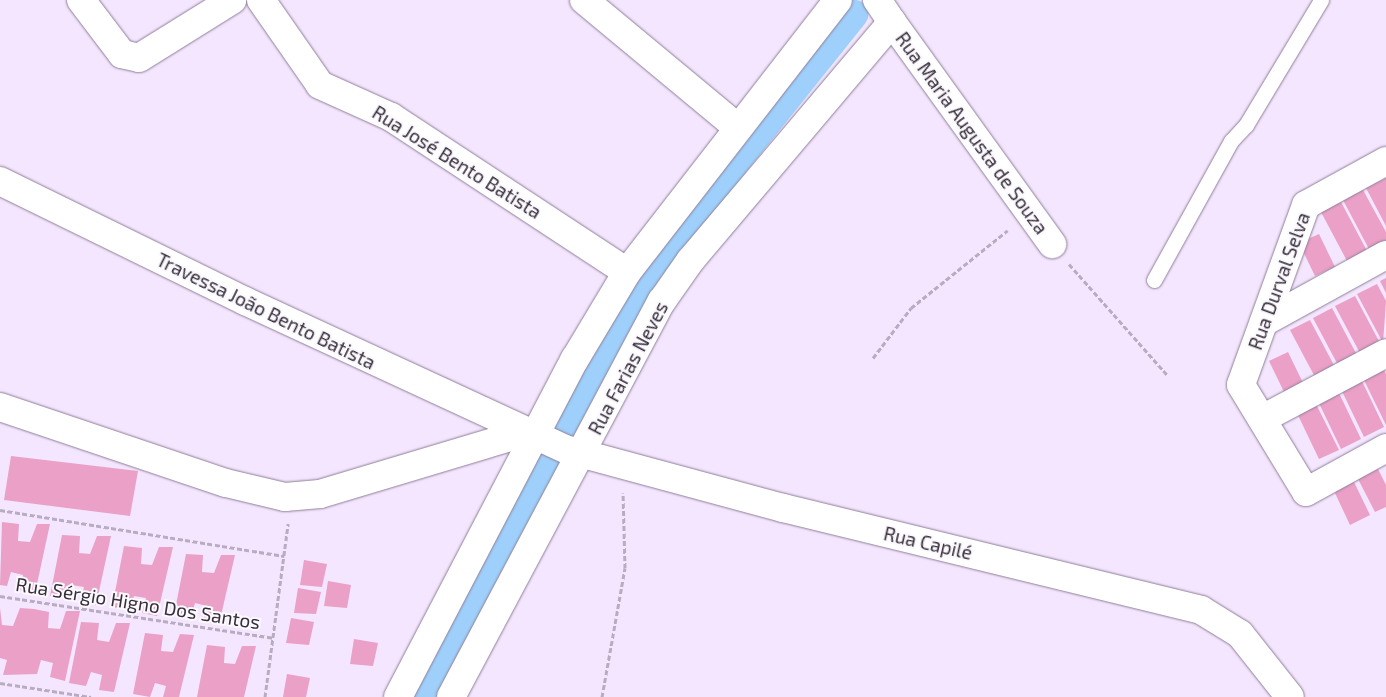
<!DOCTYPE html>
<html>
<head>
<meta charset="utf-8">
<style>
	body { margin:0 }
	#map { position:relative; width:1386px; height:697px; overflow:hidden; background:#f4e6fe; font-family:"Exo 2",sans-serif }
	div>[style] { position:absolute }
	.canal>* { height:29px; margin:-14.5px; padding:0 14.5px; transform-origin:14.5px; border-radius:14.5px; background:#9ed0fb }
	.building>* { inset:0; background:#eaa0c7 }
	.path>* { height:3px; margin-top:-1.5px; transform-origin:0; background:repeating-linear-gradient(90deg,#b8adc0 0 5px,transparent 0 7.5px) }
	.roads { filter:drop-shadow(0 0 1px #8e7e99) drop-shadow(0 0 1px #8e7e99) }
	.lane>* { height:15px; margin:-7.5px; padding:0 7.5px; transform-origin:7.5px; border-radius:7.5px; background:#fff }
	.street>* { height:28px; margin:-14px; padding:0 14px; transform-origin:14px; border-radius:14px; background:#fff }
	span { translate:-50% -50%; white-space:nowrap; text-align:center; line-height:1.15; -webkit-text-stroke:4px #fbf8fe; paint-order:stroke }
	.street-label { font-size:19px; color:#362f3a }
</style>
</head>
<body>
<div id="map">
	<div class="canal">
		<div style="left:420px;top:697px;width:485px;rotate:-61.9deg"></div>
		<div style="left:649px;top:269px;width:327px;rotate:-51.3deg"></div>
	</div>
	<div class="building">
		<div style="clip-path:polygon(1386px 178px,1386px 226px,1366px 188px)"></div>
		<div style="clip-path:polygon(1363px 190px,1386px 232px,1386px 240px,1369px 249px,1343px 200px)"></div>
		<div style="clip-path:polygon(1341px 202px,1367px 251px,1347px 261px,1321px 212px)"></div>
		<div style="clip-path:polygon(1319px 234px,1335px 267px,1315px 276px,1299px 243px)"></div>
		<div style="clip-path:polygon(1386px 278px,1386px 293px,1380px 281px)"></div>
		<div style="clip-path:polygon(1377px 284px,1386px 301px,1383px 343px,1357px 294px)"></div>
		<div style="clip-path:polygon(1355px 296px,1381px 345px,1361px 355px,1335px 306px)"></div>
		<div style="clip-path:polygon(1332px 308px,1358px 357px,1339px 367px,1313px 318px)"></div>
		<div style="clip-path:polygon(1310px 320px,1336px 369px,1316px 379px,1290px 330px)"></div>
		<div style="clip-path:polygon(1288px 352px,1304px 385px,1285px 394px,1269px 361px)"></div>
		<div style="clip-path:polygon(1382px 366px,1386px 374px,1386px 425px,1362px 376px)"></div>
		<div style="clip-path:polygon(1360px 377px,1384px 427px,1364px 437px,1340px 387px)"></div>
		<div style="clip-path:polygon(1337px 389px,1361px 439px,1341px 449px,1317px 399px)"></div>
		<div style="clip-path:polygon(1314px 400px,1339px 450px,1319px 459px,1295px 409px)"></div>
		<div style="clip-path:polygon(11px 456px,138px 471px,130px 516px,4px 500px)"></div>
		<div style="clip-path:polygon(1378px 469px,1386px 485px,1386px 507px,1375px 512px,1358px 479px)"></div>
		<div style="clip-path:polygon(1354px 482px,1370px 515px,1350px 525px,1334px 491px)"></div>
		<div style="clip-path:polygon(2px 522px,19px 524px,18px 541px,30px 542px,37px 524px,50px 524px,35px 593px,20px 590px,23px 575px,11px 572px,7px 586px,0 585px)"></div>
		<div style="clip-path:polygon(62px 535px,80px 536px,79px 553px,90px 554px,97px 536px,111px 536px,96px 605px,80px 603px,84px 587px,72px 585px,68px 599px,50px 596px)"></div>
		<div style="clip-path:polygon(124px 546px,142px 548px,141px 564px,152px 565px,159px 547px,173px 547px,157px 616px,142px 613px,146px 598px,134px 596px,130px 610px,112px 607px)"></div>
		<div style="clip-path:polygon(186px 554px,203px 555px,202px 572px,214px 573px,221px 555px,235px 555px,219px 624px,203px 621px,207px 606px,195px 603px,191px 617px,174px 615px)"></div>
		<div style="clip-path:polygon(304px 560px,327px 564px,322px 587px,300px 585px)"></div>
		<div style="clip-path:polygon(328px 581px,351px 585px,347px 608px,324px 606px)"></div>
		<div style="clip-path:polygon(298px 588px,321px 592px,316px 614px,294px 613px)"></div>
		<div style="clip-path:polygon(0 608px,2px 625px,13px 626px,20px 608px,34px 609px,49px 612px,48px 628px,60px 629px,66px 611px,80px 611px,65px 681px,50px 677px,53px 663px,41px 660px,37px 674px,3px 675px,7px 660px,0 658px)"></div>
		<div style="clip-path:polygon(291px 618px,314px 622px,309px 645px,286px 643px)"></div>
		<div style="clip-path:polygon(81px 622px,99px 623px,97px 640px,109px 642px,116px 623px,130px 623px,114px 692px,99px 690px,102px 675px,91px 672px,86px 686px,69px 683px)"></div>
		<div style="clip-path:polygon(145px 633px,163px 635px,161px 651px,173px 652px,180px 634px,194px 635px,179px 697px,163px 697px,166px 686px,155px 683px,150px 697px,133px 694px)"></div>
		<div style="clip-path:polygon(354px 639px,378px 643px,373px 666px,350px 664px)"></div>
		<div style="clip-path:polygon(207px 645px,225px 647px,224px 663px,235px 664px,242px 646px,256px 646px,244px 697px,197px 697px)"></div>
		<div style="clip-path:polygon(287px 674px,310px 678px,306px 697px,283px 697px)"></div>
	</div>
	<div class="path">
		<div style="left:1069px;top:264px;width:149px;rotate:48.5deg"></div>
		<div style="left:873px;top:358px;width:63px;rotate:-52.8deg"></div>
		<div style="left:911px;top:308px;width:124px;rotate:-38.8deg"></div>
		<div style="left:0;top:510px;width:288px;rotate:9.2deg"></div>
		<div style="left:0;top:596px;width:276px;rotate:8.7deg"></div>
		<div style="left:0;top:683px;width:92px;rotate:8.7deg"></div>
		<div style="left:265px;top:697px;width:175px;rotate:-82.4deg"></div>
		<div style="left:602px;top:697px;width:131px;rotate:-79.9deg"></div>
		<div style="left:625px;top:568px;width:75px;rotate:-91.5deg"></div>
	</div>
	<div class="roads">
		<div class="lane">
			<div style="left:1154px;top:280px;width:159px;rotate:-61deg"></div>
			<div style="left:1231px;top:141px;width:22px;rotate:-47deg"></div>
			<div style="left:1246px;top:125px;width:146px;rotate:-59deg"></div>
		</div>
		<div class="street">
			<div style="left:81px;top:0;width:68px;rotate:52.8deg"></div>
			<div style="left:122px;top:54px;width:17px;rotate:13deg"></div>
			<div style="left:139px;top:58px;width:110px;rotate:-31.9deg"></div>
			<div style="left:261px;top:0;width:103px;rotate:55.2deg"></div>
			<div style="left:320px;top:85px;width:78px;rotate:24.3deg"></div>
			<div style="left:391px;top:117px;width:282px;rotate:33.3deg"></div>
			<div style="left:584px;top:0;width:200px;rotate:39.7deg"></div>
			<div style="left:892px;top:22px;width:274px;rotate:54.2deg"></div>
			<div style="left:1386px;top:161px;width:91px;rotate:151.2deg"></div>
			<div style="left:1306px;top:205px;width:191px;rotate:109.9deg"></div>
			<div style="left:1241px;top:385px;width:125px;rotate:58.7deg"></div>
			<div style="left:1306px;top:492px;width:91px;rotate:-28.8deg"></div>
			<div style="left:0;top:181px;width:273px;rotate:26.1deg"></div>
			<div style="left:245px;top:301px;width:356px;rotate:24.8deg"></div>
			<div style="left:568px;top:450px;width:223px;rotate:15.1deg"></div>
			<div style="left:783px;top:508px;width:430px;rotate:13.7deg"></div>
			<div style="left:1201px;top:610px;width:46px;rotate:31.6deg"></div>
			<div style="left:1240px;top:634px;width:80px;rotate:51.6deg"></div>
			<div style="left:1264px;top:322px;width:139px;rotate:-28.8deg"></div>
			<div style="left:0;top:407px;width:238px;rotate:18.6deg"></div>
			<div style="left:226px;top:483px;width:61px;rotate:13.3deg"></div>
			<div style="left:285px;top:497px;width:35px;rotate:-5deg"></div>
			<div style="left:320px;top:494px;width:212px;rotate:-16.7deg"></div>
			<div style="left:1262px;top:419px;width:140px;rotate:-28deg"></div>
			<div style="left:398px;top:697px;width:382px;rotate:-62.4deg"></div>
			<div style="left:575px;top:359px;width:101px;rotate:-59.1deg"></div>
			<div style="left:627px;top:272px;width:344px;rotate:-52.2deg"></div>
			<div style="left:451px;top:697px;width:449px;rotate:-62deg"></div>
			<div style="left:662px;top:301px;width:49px;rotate:-55deg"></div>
			<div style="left:690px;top:261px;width:313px;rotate:-49.8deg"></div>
			<div style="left:892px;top:22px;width:27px;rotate:-124deg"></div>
		</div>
	</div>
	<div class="street-label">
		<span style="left:972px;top:133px;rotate:54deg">Rua Maria Augusta de Souza</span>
		<span style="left:457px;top:162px;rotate:32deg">Rua José Bento Batista</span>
		<span style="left:1279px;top:281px;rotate:-70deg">Rua Durval Selva</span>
		<span style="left:266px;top:311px;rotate:26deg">Travessa João Bento Batista</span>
		<span style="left:628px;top:368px;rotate:-62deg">Rua Farias Neves</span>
		<span style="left:928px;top:543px;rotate:13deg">Rua Capilé</span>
		<span style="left:138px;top:603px;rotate:9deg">Rua Sérgio Higno Dos Santos</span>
	</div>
</div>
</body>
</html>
